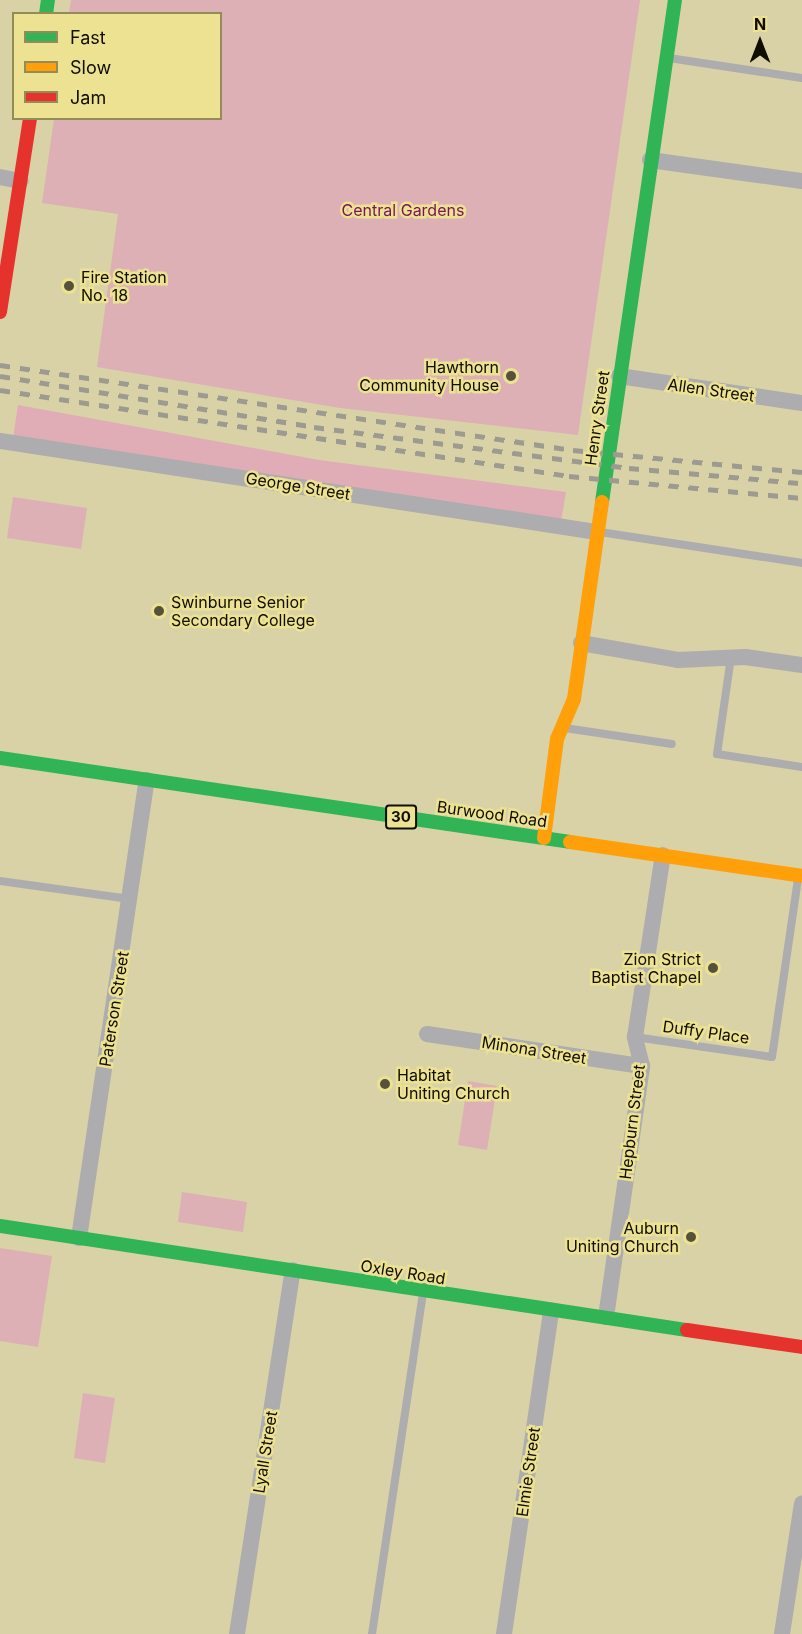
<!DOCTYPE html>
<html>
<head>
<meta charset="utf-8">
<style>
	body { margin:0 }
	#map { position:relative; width:802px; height:1634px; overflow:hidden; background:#d8d2a6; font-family:Inter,sans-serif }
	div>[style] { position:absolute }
	.green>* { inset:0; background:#dcb0b5 }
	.forest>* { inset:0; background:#e0adb7 }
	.lane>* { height:8px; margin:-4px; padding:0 4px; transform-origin:4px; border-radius:4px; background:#adacae }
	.street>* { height:16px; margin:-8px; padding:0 8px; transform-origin:8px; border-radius:8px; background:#adacae }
	.fast>* { height:14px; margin:-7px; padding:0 7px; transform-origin:7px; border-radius:7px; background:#30b455 }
	.slow>* { height:14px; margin:-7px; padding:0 7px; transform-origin:7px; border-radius:7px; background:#ff9f0a }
	.jam>* { height:14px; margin:-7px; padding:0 7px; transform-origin:7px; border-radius:7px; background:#e5322d }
	.rail>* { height:4.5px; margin-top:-2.25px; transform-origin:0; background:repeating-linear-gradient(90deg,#9d9b90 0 10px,transparent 0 20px) }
	.dots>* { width:16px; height:16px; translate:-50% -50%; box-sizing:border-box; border:3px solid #ece292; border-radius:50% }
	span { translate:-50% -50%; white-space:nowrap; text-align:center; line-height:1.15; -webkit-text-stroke:5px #ece292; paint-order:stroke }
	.shield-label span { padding:2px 4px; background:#ece292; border:2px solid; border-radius:4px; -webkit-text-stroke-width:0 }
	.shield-label { font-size:15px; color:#0f0c00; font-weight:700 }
	.park-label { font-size:16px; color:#79135d }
	.poi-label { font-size:16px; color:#0f0c00 }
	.left { translate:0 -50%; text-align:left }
	.right { translate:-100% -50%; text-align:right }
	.street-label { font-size:16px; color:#0f0c00 }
	.legend { position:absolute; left:12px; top:12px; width:210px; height:108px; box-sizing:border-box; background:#ece292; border:2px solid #948c58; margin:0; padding:8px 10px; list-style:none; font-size:18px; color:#0f0c00 }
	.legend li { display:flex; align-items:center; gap:12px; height:30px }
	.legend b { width:30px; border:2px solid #948c58 }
	.north { position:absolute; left:730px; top:12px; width:60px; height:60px; -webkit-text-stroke:4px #ece292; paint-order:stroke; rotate:0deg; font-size:16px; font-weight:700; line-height:24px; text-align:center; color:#0f0c00 }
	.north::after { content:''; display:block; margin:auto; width:21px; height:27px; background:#0f0c00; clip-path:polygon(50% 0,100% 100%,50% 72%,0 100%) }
</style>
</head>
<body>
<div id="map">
	<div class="green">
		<div style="clip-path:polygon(71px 0,640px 0,578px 435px,340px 408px,97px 367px,118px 214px,42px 203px,54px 119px,220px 118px,220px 14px,69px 13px)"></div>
		<div style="clip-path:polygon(13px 497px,87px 508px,81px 549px,7px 538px)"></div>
		<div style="clip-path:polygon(468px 1081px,497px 1086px,487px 1150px,458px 1145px)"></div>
		<div style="clip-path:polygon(182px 1192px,247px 1202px,243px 1232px,178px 1222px)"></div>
		<div style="clip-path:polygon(0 1248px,52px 1256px,38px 1347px,0 1341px)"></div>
		<div style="clip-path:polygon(83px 1393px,115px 1398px,105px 1463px,74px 1458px)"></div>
	</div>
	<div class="forest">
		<div style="clip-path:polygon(18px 405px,319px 460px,566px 492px,561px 522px,13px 438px)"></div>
	</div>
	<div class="lane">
		<div style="left:669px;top:58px;width:134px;rotate:8.6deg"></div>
		<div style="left:600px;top:532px;width:204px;rotate:8.7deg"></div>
		<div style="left:731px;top:657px;width:98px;rotate:98.2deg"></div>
		<div style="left:717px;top:754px;width:86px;rotate:8.7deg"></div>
		<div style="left:565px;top:728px;width:108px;rotate:8.5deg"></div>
		<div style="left:0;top:881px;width:131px;rotate:7.9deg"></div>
		<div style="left:635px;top:1037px;width:138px;rotate:8.3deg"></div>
		<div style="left:772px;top:1057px;width:180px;rotate:-81.7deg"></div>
		<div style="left:372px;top:1634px;width:345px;rotate:-81.5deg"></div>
	</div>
	<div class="street">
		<div style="left:650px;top:160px;width:153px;rotate:7.9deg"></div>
		<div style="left:0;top:177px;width:21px;rotate:11deg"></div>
		<div style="left:619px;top:376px;width:185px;rotate:8.4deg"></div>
		<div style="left:0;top:441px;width:604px;rotate:8.67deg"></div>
		<div style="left:581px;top:643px;width:98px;rotate:9.9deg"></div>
		<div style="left:678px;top:660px;width:67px;rotate:-2.6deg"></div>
		<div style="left:745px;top:657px;width:58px;rotate:8deg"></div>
		<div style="left:427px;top:1034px;width:217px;rotate:8.5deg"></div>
		<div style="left:79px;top:1238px;width:463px;rotate:-81.6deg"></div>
		<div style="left:606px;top:1317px;width:254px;rotate:-81.8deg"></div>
		<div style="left:642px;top:1066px;width:30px;rotate:-104deg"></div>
		<div style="left:635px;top:1037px;width:184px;rotate:-81.3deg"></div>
		<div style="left:237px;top:1634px;width:368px;rotate:-81.3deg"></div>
		<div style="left:504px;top:1634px;width:327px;rotate:-81.7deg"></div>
		<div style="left:782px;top:1634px;width:132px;rotate:-81.3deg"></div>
	</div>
	<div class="fast">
		<div style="left:46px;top:14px;width:14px;rotate:-82deg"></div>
		<div style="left:602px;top:502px;width:507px;rotate:-81.73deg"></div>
		<div style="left:0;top:758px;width:576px;rotate:8.38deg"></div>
		<div style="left:0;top:1226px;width:695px;rotate:8.61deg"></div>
	</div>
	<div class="slow">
		<div style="left:544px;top:838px;width:100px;rotate:-82.5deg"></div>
		<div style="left:557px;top:739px;width:43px;rotate:-67deg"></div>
		<div style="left:574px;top:699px;width:199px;rotate:-81.9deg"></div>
		<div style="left:570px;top:842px;width:234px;rotate:8.3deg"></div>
	</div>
	<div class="jam">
		<div style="left:0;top:312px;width:196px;rotate:-81.2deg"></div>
		<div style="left:687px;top:1330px;width:116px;rotate:8.4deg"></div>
	</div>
	<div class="rail">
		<div style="left:0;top:365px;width:579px;rotate:8.44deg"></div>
		<div style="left:573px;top:450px;width:230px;rotate:5.5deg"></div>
		<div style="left:0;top:376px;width:318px;rotate:9.2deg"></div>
		<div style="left:314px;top:427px;width:318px;rotate:7.4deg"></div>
		<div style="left:629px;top:468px;width:174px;rotate:5deg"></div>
		<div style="left:0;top:390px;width:575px;rotate:8.59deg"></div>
		<div style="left:569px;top:476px;width:234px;rotate:5.4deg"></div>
	</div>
	<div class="dots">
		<div style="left:69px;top:286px;background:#55513a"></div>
		<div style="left:511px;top:376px;background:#55513a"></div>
		<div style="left:159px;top:611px;background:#55513a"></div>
		<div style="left:713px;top:968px;background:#55513a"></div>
		<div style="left:385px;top:1084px;background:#55513a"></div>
		<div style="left:691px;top:1237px;background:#55513a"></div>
	</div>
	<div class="shield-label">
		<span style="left:401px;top:817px">30</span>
	</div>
	<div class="park-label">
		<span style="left:403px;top:210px">Central Gardens</span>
	</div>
	<div class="poi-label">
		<span class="left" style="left:81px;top:286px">Fire Station<br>No. 18</span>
		<span class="right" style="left:499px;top:376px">Hawthorn<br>Community House</span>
		<span class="left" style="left:171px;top:611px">Swinburne Senior<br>Secondary College</span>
		<span class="right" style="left:701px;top:968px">Zion Strict<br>Baptist Chapel</span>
		<span class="left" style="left:397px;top:1084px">Habitat<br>Uniting Church</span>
		<span class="right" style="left:679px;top:1237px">Auburn<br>Uniting Church</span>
	</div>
	<div class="street-label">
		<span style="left:711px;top:390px;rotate:8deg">Allen Street</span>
		<span style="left:597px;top:418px;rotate:-82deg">Henry Street</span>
		<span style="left:298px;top:486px;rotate:9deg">George Street</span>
		<span style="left:492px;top:814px;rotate:8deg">Burwood Road</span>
		<span style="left:114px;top:1009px;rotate:-81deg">Paterson Street</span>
		<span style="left:706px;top:1032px;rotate:8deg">Duffy Place</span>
		<span style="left:534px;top:1050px;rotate:9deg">Minona Street</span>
		<span style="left:632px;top:1122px;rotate:-83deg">Hepburn Street</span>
		<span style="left:403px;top:1272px;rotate:9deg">Oxley Road</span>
		<span style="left:265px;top:1452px;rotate:-81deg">Lyall Street</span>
		<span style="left:528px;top:1472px;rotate:-82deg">Elmie Street</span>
	</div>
	<ul class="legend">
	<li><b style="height:8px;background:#30b455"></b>Fast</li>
	<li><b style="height:8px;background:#ff9f0a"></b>Slow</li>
	<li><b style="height:8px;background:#e5322d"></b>Jam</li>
	</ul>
	<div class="north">N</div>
</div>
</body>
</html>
